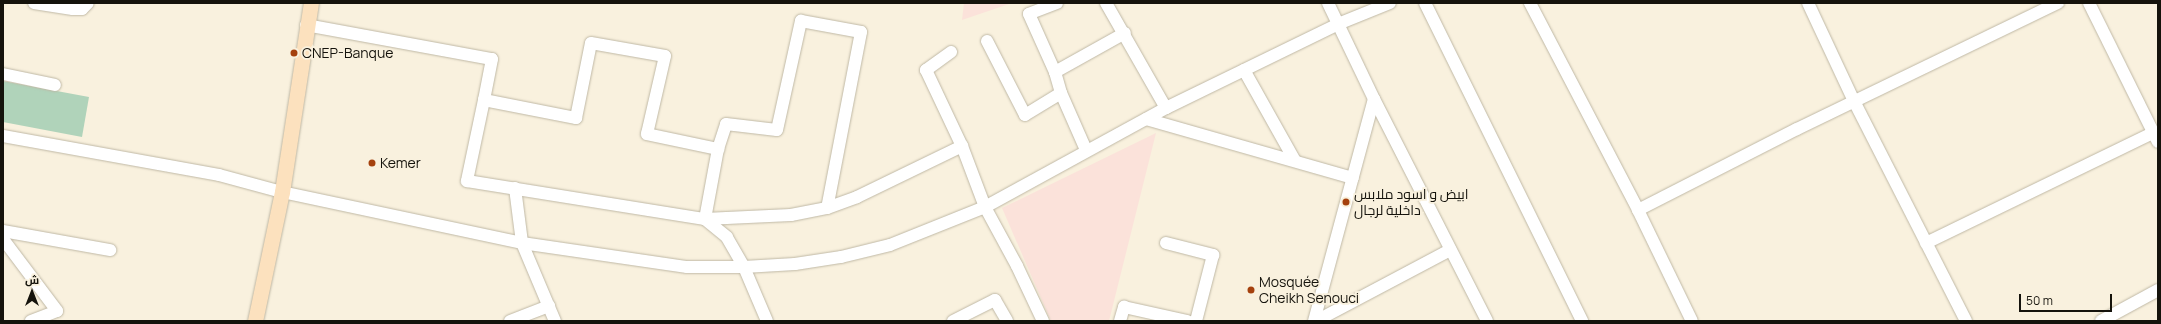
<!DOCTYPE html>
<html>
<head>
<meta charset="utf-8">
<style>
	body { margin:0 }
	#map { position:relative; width:2161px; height:324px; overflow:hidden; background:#f9f1de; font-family:Manrope,Cairo,sans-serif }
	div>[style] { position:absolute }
	.education>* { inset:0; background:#fbe2da }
	.green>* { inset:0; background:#b0d3ba }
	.roads { filter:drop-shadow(0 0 1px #bfb8a5) drop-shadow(0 0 1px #bfb8a5) }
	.minor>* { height:12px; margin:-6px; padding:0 6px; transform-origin:6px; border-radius:6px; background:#fff }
	.major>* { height:15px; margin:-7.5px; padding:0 7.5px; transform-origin:7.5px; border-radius:7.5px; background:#fce1be }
	.dots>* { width:11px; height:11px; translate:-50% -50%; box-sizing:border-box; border:2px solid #f9f1de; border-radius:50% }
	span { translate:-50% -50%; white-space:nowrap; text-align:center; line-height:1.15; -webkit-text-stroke:3.5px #f9f1de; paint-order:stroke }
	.poi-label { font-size:14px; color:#15130c }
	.left { translate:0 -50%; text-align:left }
	.frame { position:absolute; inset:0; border:4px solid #15130c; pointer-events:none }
	.north { position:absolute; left:12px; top:272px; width:40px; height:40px; -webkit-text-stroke:3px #f9f1de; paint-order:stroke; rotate:0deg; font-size:11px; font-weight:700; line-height:16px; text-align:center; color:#15130c }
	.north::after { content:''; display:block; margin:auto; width:14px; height:18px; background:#15130c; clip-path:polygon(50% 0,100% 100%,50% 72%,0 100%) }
	.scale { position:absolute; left:2019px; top:294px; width:93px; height:18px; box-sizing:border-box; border:2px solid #15130c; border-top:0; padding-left:5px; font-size:12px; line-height:14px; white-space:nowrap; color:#15130c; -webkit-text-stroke:3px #f9f1de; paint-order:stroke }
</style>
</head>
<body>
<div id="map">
	<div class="education">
		<div style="clip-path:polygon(964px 3px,1012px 3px,962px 20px)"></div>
		<div style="clip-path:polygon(1156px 133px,1109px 321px,1051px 321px,1002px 208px)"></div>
	</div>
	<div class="green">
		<div style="clip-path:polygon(3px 81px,89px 97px,82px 137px,3px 122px)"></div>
	</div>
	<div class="roads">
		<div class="minor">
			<div style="left:34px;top:3px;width:39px;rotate:9deg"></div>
			<div style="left:73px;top:9px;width:9px"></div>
			<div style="left:82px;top:9px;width:8px;rotate:-45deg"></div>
			<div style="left:1057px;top:3px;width:30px;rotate:159deg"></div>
			<div style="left:1029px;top:14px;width:64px;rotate:65.9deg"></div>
			<div style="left:1055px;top:72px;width:22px;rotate:74deg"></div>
			<div style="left:1061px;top:93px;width:62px;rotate:66.3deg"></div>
			<div style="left:1106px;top:3px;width:121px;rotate:60.3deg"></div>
			<div style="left:1328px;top:3px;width:106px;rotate:64.4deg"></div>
			<div style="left:1374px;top:99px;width:249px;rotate:63deg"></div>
			<div style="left:1425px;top:3px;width:355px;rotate:63.7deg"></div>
			<div style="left:1530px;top:3px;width:233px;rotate:62.4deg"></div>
			<div style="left:1638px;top:210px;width:123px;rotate:64.1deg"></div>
			<div style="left:1808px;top:3px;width:108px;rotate:64.9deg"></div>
			<div style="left:1854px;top:101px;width:247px;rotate:63deg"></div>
			<div style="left:2089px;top:3px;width:155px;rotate:63.6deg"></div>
			<div style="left:306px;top:25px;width:189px;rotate:10.4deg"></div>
			<div style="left:492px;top:59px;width:42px;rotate:101deg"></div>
			<div style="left:484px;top:100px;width:94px;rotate:11.1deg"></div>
			<div style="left:576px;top:118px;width:76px;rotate:-78.7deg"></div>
			<div style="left:591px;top:43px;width:75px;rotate:10deg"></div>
			<div style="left:665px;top:56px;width:80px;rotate:103deg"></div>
			<div style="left:647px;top:134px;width:73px;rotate:11.9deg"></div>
			<div style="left:987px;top:41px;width:83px;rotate:62.8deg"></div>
			<div style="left:1025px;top:115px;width:42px;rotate:-31.4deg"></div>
			<div style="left:951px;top:52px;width:31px;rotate:144deg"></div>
			<div style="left:926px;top:70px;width:84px;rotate:64.7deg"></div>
			<div style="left:962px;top:146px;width:65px;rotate:69.3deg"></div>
			<div style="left:985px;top:207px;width:67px;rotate:61.5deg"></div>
			<div style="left:1017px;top:266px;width:61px;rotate:64.7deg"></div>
			<div style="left:1244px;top:70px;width:104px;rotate:60.7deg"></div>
			<div style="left:1055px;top:72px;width:80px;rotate:-29.1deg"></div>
			<div style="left:3px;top:74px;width:53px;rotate:11.9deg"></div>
			<div style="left:484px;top:100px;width:83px;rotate:101.9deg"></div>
			<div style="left:467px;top:181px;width:241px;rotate:9.1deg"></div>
			<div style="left:705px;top:219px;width:86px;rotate:-2.7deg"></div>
			<div style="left:791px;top:215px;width:37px;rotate:-11deg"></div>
			<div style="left:827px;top:208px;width:32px;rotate:-20deg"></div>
			<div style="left:857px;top:197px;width:117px;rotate:-25.9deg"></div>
			<div style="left:1146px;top:119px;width:215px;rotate:15.9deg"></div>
			<div style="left:3px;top:136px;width:219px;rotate:10.2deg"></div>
			<div style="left:219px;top:175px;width:65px;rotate:15.1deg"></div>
			<div style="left:282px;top:192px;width:245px;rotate:12deg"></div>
			<div style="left:522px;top:243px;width:167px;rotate:8.3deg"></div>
			<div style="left:687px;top:267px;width:57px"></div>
			<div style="left:744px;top:267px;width:51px;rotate:-3.4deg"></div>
			<div style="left:795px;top:264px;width:47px;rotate:-8.7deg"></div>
			<div style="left:841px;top:257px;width:50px;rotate:-13.8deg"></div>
			<div style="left:890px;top:245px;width:102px;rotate:-21.8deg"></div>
			<div style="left:985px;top:207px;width:206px;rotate:-28.7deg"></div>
			<div style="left:1166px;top:108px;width:191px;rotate:-26deg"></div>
			<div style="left:1338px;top:24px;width:56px;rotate:-22deg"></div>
			<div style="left:515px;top:188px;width:55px;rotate:82.7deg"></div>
			<div style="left:522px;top:243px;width:85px;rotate:67.1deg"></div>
			<div style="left:1638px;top:210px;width:178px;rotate:-27deg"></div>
			<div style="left:1797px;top:129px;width:290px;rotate:-25.8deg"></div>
			<div style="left:3px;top:231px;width:109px;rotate:10.1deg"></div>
			<div style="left:3px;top:239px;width:90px;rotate:53.1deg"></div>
			<div style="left:57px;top:311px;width:28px;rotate:159deg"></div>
			<div style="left:1166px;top:243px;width:49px;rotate:14.3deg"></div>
			<div style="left:1213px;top:255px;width:68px;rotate:104.4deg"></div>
			<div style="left:1926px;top:243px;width:252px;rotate:-25.9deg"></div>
			<div style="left:510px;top:321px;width:42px;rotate:-21deg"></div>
			<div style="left:767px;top:321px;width:59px;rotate:-113.1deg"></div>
			<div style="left:744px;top:267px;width:34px;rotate:-120deg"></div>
			<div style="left:727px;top:237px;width:28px;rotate:-141deg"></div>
			<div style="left:705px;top:219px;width:71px;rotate:-79.5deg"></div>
			<div style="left:718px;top:149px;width:26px;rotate:-72deg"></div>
			<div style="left:726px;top:124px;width:51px;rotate:6.7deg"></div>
			<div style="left:777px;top:130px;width:112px;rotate:-77.6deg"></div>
			<div style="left:801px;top:21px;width:61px;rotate:10.4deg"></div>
			<div style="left:861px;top:32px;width:179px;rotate:100.9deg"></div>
			<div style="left:953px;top:321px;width:47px;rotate:-26.6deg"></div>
			<div style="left:995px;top:300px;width:24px;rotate:60deg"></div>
			<div style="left:1120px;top:321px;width:15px;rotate:-74deg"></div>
			<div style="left:1124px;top:307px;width:65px;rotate:12.5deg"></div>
			<div style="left:1314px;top:321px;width:230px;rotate:-74.9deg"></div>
			<div style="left:1316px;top:321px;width:152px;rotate:-27.9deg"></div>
			<div style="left:2101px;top:321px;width:65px;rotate:-28.5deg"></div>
		</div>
		<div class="major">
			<div style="left:255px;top:321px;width:132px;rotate:-78.2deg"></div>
			<div style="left:282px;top:192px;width:191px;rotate:-81.3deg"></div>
		</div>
	</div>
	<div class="dots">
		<div style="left:294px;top:53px;background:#a5410d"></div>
		<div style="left:372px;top:163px;background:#a5410d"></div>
		<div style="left:1346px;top:202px;background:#a5410d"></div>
		<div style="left:1251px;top:290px;background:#a5410d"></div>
	</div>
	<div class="poi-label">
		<span class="left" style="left:302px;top:53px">CNEP-Banque</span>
		<span class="left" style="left:380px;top:163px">Kemer</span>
		<span class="left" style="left:1354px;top:202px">ابيض و اسود ملابس<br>داخلية لرجال</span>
		<span class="left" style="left:1259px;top:290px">Mosquée<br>Cheikh Senouci</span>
	</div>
	<div class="frame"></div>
	<div class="north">ش</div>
	<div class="scale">50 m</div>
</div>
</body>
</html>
